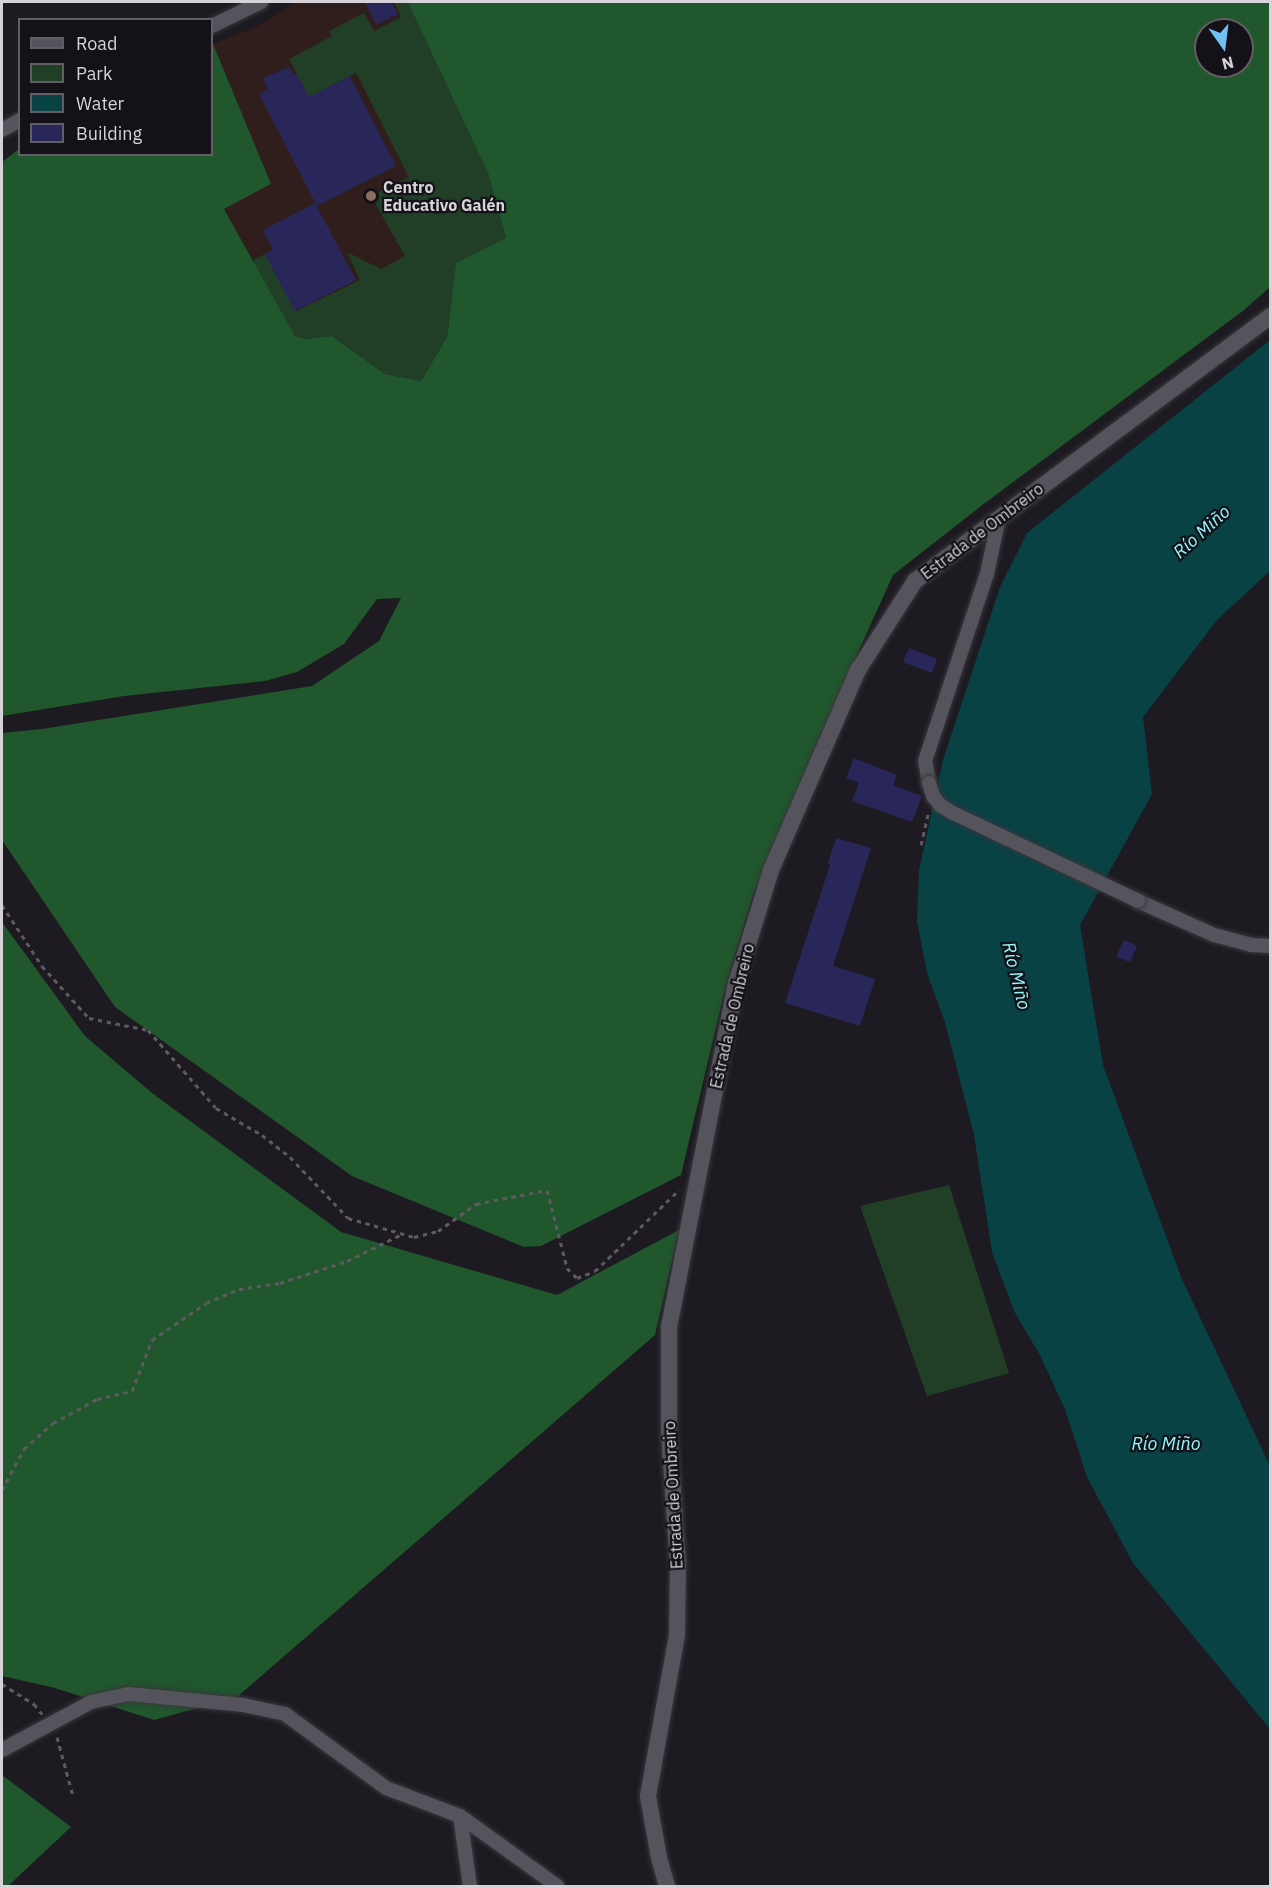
<!DOCTYPE html>
<html>
<head>
<meta charset="utf-8">
<style>
	body { margin:0 }
	#map { position:relative; width:1272px; height:1888px; overflow:hidden; background:#1d1b21; font-family:"IBM Plex Sans",sans-serif }
	div>[style] { position:absolute }
	.education>* { inset:0; background:#301e1c }
	.green>* { inset:0; background:#203f26 }
	.forest>* { inset:0; background:#20572d }
	.water>* { inset:0; background:#084244 }
	.building>* { inset:0; background:#29265a }
	.path>* { height:3px; margin-top:-1.5px; transform-origin:0; background:repeating-linear-gradient(90deg,#5d5b61 0 4.5px,transparent 0 9px) }
	.roads { filter:drop-shadow(0 0 2px #38373c) drop-shadow(0 0 2px #38373c) }
	.minor>* { height:14px; margin:-7px; padding:0 7px; transform-origin:7px; border-radius:7px; background:#55535b }
	.tertiary>* { height:16px; margin:-8px; padding:0 8px; transform-origin:8px; border-radius:8px; background:#55535b }
	.bridges { filter:drop-shadow(0 0 2px #38373c) drop-shadow(0 0 2px #38373c) }
	.minor-bridge>* { height:14px; margin:-7px; padding:0 7px; transform-origin:7px; border-radius:7px; background:#55535b }
	.dots>* { width:16px; height:16px; translate:-50% -50%; box-sizing:border-box; border:3px solid #141218; border-radius:50% }
	span { translate:-50% -50%; white-space:nowrap; text-align:center; line-height:1.15; -webkit-text-stroke:4.5px #141218; paint-order:stroke }
	.poi-label { font-size:16px; color:#d5d3d8; font-weight:700 }
	.left { translate:0 -50%; text-align:left }
	.street-label { font-size:16px; color:#d5d3d8 }
	.water-label { font-size:18px; color:#91f9fe; font-style:italic }
	.frame { position:absolute; inset:0; border:3px solid #d5d3d8; pointer-events:none }
	.legend { position:absolute; left:18px; top:18px; width:195px; height:138px; box-sizing:border-box; background:#141218; border:2px solid #615f65; margin:0; padding:8px 10px; list-style:none; font-size:18px; color:#d5d3d8 }
	.legend li { display:flex; align-items:center; gap:12px; height:30px }
	.legend b { width:30px; border:2px solid #615f65 }
	.north { position:absolute; left:1194px; top:18px; width:60px; height:60px; box-sizing:border-box; background:#141218; border:2px solid #615f65; border-radius:50%; rotate:166deg; font-size:16px; font-weight:700; line-height:24px; text-align:center; color:#d5d3d8 }
	.north::after { content:''; display:block; margin:auto; width:21px; height:27px; background:#71c1f4; clip-path:polygon(50% 0,100% 100%,50% 72%,0 100%) }
</style>
</head>
<body>
<div id="map">
	<div class="education">
		<div style="clip-path:polygon(297px 2px,408px 2px,488px 173px,456px 264px,447px 337px,385px 374px,332px 336px,307px 339px,295px 336px,224px 208px,271px 184px,213px 44px,257px 27px)"></div>
	</div>
	<div class="green">
		<div style="clip-path:polygon(394px 2px,408px 2px,420px 24px,488px 173px,506px 238px,456px 264px,447px 337px,421px 381px,385px 374px,332px 336px,307px 339px,295px 336px,252px 261px,265px 254px,296px 311px,360px 280px,347px 252px,381px 269px,405px 256px,371px 196px,409px 177px,356px 73px,309px 97px,289px 59px,332px 36px,329px 31px,364px 13px,374px 31px,401px 17px)"></div>
		<div style="clip-path:polygon(949px 1185px,1009px 1373px,927px 1396px,860px 1206px)"></div>
	</div>
	<div class="forest">
		<div style="clip-path:polygon(evenodd,408px 2px,1270px 2px,1270px 287px,1244px 310px,985px 503px,893px 575px,818px 741px,754px 892px,727px 981px,681px 1175px,541px 1246px,524px 1247px,352px 1176px,115px 1007px,2px 840px,2px 733px,42px 729px,312px 686px,379px 641px,401px 598px,377px 599px,344px 644px,297px 672px,265px 681px,124px 696px,2px 716px,2px 162px,19px 149px,20px 154px,212px 154px,213px 44px,271px 184px,224px 209px,295px 336px,307px 339px,332px 336px,385px 374px,421px 381px,447px 337px,456px 263px,506px 238px,488px 173px,408px 2px,1206px 30px,1242px 30px,1242px 66px,1206px 66px,1206px 30px)"></div>
		<div style="clip-path:polygon(2px 922px,85px 1036px,152px 1093px,341px 1232px,557px 1295px,679px 1230px,655px 1335px,237px 1697px,154px 1720px,55px 1688px,2px 1676px)"></div>
		<div style="clip-path:polygon(2px 1775px,71px 1827px,8px 1886px,2px 1886px)"></div>
	</div>
	<div class="water">
		<div style="clip-path:polygon(1270px 340px,1270px 571px,1217px 620px,1143px 717px,1152px 794px,1080px 925px,1103px 1065px,1181px 1277px,1270px 1466px,1270px 1729px,1133px 1563px,1087px 1477px,1066px 1412px,1041px 1357px,1014px 1311px,992px 1252px,974px 1135px,945px 1022px,927px 973px,917px 921px,919px 870px,943px 760px,1000px 587px,1027px 533px)"></div>
	</div>
	<div class="building">
		<div style="clip-path:polygon(365px 2px,391px 2px,398px 14px,376px 25px)"></div>
		<div style="clip-path:polygon(289px 67px,294px 75px,297px 74px,309px 97px,350px 76px,396px 166px,317px 206px,259px 94px,268px 89px,263px 78px)"></div>
		<div style="clip-path:polygon(315px 203px,356px 280px,295px 311px,265px 254px,273px 250px,263px 230px)"></div>
		<div style="clip-path:polygon(909px 648px,937px 659px,932px 673px,903px 662px)"></div>
		<div style="clip-path:polygon(854px 758px,897px 775px,893px 785px,922px 796px,912px 822px,852px 801px,859px 783px,846px 778px)"></div>
		<div style="clip-path:polygon(836px 838px,871px 848px,833px 966px,875px 979px,860px 1026px,785px 1003px,830px 865px,828px 863px)"></div>
		<div style="clip-path:polygon(1124px 940px,1137px 946px,1130px 962px,1116px 957px)"></div>
	</div>
	<div class="path">
		<div style="left:921px;top:845px;width:32px;rotate:-77deg"></div>
		<div style="left:2px;top:905px;width:73px;rotate:56.7deg"></div>
		<div style="left:42px;top:966px;width:70px;rotate:47.9deg"></div>
		<div style="left:89px;top:1018px;width:60px;rotate:11.5deg"></div>
		<div style="left:148px;top:1030px;width:103px;rotate:48.9deg"></div>
		<div style="left:216px;top:1108px;width:53px;rotate:30.4deg"></div>
		<div style="left:262px;top:1135px;width:36px;rotate:38deg"></div>
		<div style="left:290px;top:1157px;width:84px;rotate:46.4deg"></div>
		<div style="left:348px;top:1218px;width:69px;rotate:16.1deg"></div>
		<div style="left:414px;top:1237px;width:25px;rotate:-14deg"></div>
		<div style="left:438px;top:1231px;width:47px;rotate:-35.4deg"></div>
		<div style="left:476px;top:1204px;width:72px;rotate:-11.2deg"></div>
		<div style="left:547px;top:1190px;width:81px;rotate:75.6deg"></div>
		<div style="left:567px;top:1268px;width:14px;rotate:45deg"></div>
		<div style="left:577px;top:1278px;width:19px;rotate:-21deg"></div>
		<div style="left:595px;top:1271px;width:117px;rotate:-44deg"></div>
		<div style="left:2px;top:1490px;width:47px;rotate:-61.8deg"></div>
		<div style="left:24px;top:1449px;width:39px;rotate:-42deg"></div>
		<div style="left:53px;top:1423px;width:50px;rotate:-28.6deg"></div>
		<div style="left:97px;top:1399px;width:36px;rotate:-13deg"></div>
		<div style="left:132px;top:1391px;width:55px;rotate:-68.6deg"></div>
		<div style="left:152px;top:1340px;width:65px;rotate:-34.4deg"></div>
		<div style="left:206px;top:1303px;width:36px;rotate:-23deg"></div>
		<div style="left:239px;top:1289px;width:41px;rotate:-8.3deg"></div>
		<div style="left:280px;top:1283px;width:71px;rotate:-18.2deg"></div>
		<div style="left:347px;top:1261px;width:61px;rotate:-26.1deg"></div>
		<div style="left:2px;top:1684px;width:38px;rotate:32deg"></div>
		<div style="left:34px;top:1704px;width:13px;rotate:51deg"></div>
		<div style="left:57px;top:1737px;width:61px;rotate:74.8deg"></div>
	</div>
	<div class="roads">
		<div class="minor">
			<div style="left:212px;top:26px;width:55px;rotate:-26.1deg"></div>
			<div style="left:2px;top:130px;width:21px;rotate:-29deg"></div>
			<div style="left:929px;top:783px;width:22px;rotate:-100deg"></div>
			<div style="left:925px;top:761px;width:197px;rotate:-71.7deg"></div>
			<div style="left:987px;top:574px;width:58px;rotate:-78.1deg"></div>
			<div style="left:1138px;top:901px;width:83px;rotate:24.1deg"></div>
			<div style="left:1214px;top:935px;width:38px;rotate:15deg"></div>
			<div style="left:1251px;top:945px;width:19px;rotate:3deg"></div>
			<div style="left:2px;top:1750px;width:101px;rotate:-28.3deg"></div>
			<div style="left:91px;top:1702px;width:39px;rotate:-12deg"></div>
			<div style="left:129px;top:1694px;width:115px;rotate:5.5deg"></div>
			<div style="left:243px;top:1705px;width:43px;rotate:12.1deg"></div>
			<div style="left:285px;top:1714px;width:125px;rotate:36.2deg"></div>
			<div style="left:386px;top:1788px;width:79px;rotate:20.7deg"></div>
			<div style="left:460px;top:1816px;width:120px;rotate:35.8deg"></div>
			<div style="left:460px;top:1816px;width:71px;rotate:81.9deg"></div>
		</div>
		<div class="tertiary">
			<div style="left:667px;top:1886px;width:29px;rotate:-106deg"></div>
			<div style="left:659px;top:1858px;width:63px;rotate:-100.1deg"></div>
			<div style="left:648px;top:1796px;width:164px;rotate:-79.8deg"></div>
			<div style="left:677px;top:1635px;width:70px;rotate:-89.2deg"></div>
			<div style="left:678px;top:1565px;width:131px;rotate:-93.9deg"></div>
			<div style="left:669px;top:1434px;width:107px;rotate:-90deg"></div>
			<div style="left:669px;top:1327px;width:350px;rotate:-79deg"></div>
			<div style="left:736px;top:983px;width:118px;rotate:-72.8deg"></div>
			<div style="left:771px;top:870px;width:218px;rotate:-66.5deg"></div>
			<div style="left:858px;top:670px;width:106px;rotate:-57.4deg"></div>
			<div style="left:915px;top:581px;width:443px;rotate:-36.7deg"></div>
		</div>
	</div>
	<div class="bridges">
		<div class="minor-bridge">
			<div style="left:929px;top:783px;width:14px;rotate:73deg"></div>
			<div style="left:933px;top:796px;width:11px;rotate:52deg"></div>
			<div style="left:940px;top:805px;width:15px;rotate:32deg"></div>
			<div style="left:953px;top:813px;width:205px;rotate:25.4deg"></div>
		</div>
	</div>
	<div class="dots">
		<div style="left:371px;top:196px;background:#8d6e63"></div>
	</div>
	<div class="poi-label">
		<span class="left" style="left:383px;top:196px">Centro<br>Educativo Galén</span>
	</div>
	<div class="street-label">
		<span style="left:982px;top:531px;rotate:-37deg">Estrada de Ombreiro</span>
		<span style="left:732px;top:1016px;rotate:-77deg">Estrada de Ombreiro</span>
		<span style="left:673px;top:1495px;rotate:-93deg">Estrada de Ombreiro</span>
	</div>
	<div class="water-label">
		<span style="left:1202px;top:532px;rotate:-42deg">Río Miño</span>
		<span style="left:1016px;top:976px;rotate:76deg">Río Miño</span>
		<span style="left:1166px;top:1444px">Río Miño</span>
	</div>
	<div class="frame"></div>
	<ul class="legend">
	<li><b style="height:8px;background:#55535b"></b>Road</li>
	<li><b style="height:16px;background:#203f26"></b>Park</li>
	<li><b style="height:16px;background:#084244"></b>Water</li>
	<li><b style="height:16px;background:#29265a"></b>Building</li>
	</ul>
	<div class="north">N</div>
</div>
</body>
</html>
